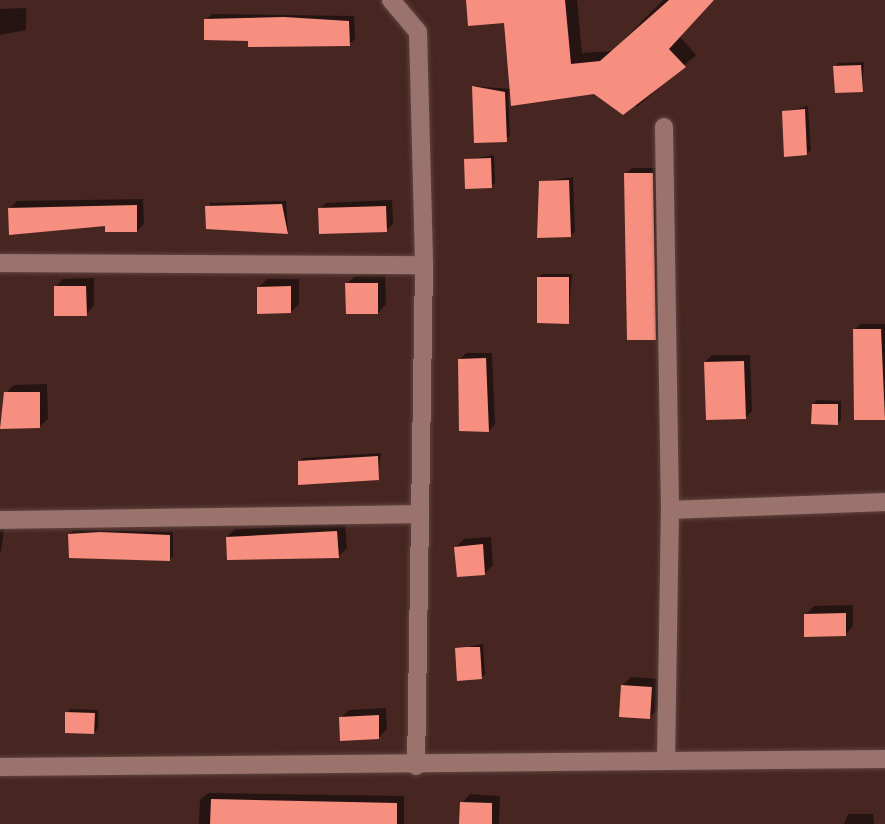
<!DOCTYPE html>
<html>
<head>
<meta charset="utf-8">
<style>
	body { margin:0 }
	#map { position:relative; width:885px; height:824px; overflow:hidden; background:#472621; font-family:Signika,sans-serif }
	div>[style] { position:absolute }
	.shadow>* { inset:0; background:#0007 }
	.building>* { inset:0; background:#f78f80 }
	.roads { filter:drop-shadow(0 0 2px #604440) drop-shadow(0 0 2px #604440) }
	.street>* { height:18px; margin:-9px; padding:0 9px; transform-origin:9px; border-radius:9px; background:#9b736d }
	span { translate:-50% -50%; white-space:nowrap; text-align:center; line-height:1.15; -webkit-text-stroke:6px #472621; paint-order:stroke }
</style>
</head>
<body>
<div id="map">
	<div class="shadow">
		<div style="clip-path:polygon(468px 0,577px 0,582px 53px,613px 51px,663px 0,669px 0,669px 11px,679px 0,713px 0,680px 37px,696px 55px,637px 107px,594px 92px,512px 104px,508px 90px,510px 137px,475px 142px,473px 86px,511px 89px,506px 21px)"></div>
		<div style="clip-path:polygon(26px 8px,26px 30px,0 35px,0 9px)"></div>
		<div style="clip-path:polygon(212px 14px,354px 16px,355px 39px,349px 44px,250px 40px,206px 20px)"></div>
		<div style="clip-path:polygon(864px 62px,862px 91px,835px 67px,838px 63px)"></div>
		<div style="clip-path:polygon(808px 106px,811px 150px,807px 154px,783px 112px)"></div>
		<div style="clip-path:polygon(494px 155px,495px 183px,491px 186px,465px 160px)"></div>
		<div style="clip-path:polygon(632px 168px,659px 168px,662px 333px,655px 339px,626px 174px)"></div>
		<div style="clip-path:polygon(573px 177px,575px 232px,571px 235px,541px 182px)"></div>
		<div style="clip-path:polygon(143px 199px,144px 224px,137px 231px,10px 208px,17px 201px)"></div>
		<div style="clip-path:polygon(392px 200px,393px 224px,386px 230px,320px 209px,326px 203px)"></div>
		<div style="clip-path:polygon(286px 201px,288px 232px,207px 228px,210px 203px)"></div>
		<div style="clip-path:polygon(542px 274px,572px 274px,568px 323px,538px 278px)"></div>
		<div style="clip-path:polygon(385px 275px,386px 304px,378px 313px,347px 284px,355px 276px)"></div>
		<div style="clip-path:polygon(94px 278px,94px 306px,86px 314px,55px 287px,63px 279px)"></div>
		<div style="clip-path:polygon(267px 279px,299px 279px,299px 304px,291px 312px,259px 287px)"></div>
		<div style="clip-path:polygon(861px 324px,885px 324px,885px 418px,855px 329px)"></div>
		<div style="clip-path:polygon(466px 353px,492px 353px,495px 424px,489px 431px,460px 359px)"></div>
		<div style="clip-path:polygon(712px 355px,750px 355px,752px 411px,745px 418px,705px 362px)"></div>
		<div style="clip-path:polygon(47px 384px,48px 419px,39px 427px,6px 393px,14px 385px)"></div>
		<div style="clip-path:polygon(817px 400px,841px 401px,841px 420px,837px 424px,813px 404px)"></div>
		<div style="clip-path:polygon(381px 453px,378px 479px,299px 462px,303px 458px)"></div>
		<div style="clip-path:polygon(345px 524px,347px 548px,339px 556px,227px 537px,235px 529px)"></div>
		<div style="clip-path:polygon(0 528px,4px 528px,1px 552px,0 552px)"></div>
		<div style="clip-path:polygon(73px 530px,173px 532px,173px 556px,169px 560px,70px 534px)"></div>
		<div style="clip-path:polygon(491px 537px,493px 565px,485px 573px,456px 547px,464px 539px)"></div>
		<div style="clip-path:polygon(853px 605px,853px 626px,845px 635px,806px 614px,814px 606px)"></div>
		<div style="clip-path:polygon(483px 644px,485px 674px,481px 678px,456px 649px)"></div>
		<div style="clip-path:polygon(631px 677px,659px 679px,658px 709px,650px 717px,622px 686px)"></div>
		<div style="clip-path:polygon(386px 708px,387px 729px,379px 737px,341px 718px,349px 710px)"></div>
		<div style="clip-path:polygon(70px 709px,98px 710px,98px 728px,94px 732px,67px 713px)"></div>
		<div style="clip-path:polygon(208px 793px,404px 796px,404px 824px,199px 824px,200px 800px)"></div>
		<div style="clip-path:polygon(470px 794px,500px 796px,499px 824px,461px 824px,462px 803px)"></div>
		<div style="clip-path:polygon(848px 814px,873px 814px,874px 824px,844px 824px)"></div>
	</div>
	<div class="building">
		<div style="clip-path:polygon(466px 0,565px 0,571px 64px,600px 61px,669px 0,714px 0,669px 49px,686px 67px,623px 115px,594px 94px,511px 106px,504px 23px,468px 26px)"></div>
		<div style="clip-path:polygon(284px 17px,349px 21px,350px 46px,248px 47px,248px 41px,204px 40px,204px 19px)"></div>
		<div style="clip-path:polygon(861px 65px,863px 92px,835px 93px,833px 66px)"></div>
		<div style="clip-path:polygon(472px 86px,505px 92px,507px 142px,474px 143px)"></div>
		<div style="clip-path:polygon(805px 109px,807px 155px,784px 157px,782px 111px)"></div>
		<div style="clip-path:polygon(491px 158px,492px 188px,465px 189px,464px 159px)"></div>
		<div style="clip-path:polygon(624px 173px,653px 173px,656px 340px,627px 340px)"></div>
		<div style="clip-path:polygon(569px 180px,571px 237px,537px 238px,539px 181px)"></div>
		<div style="clip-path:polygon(282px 204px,288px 234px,206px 229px,205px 206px)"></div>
		<div style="clip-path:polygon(137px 205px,137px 232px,105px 232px,105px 226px,9px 235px,8px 208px)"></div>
		<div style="clip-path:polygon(386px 206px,387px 232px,319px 234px,318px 208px)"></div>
		<div style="clip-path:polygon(537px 277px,569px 277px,569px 324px,537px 323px)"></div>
		<div style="clip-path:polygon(345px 283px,378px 283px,378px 314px,346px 314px)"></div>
		<div style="clip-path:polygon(54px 286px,86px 286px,87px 316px,54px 316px)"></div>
		<div style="clip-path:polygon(291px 286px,291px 313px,257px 314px,257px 287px)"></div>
		<div style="clip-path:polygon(853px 329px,881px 329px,885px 420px,854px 420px)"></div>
		<div style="clip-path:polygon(486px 358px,489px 432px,459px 431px,458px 359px)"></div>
		<div style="clip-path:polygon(744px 361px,746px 419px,706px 420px,704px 362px)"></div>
		<div style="clip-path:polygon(4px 392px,40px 392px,40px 428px,0 429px)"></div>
		<div style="clip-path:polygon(812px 404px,838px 404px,838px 425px,811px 424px)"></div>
		<div style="clip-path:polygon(378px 456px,379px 480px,298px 485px,298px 461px)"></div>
		<div style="clip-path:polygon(337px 531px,339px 558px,227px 560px,226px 537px)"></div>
		<div style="clip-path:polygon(100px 532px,170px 535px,170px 561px,69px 558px,68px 534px)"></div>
		<div style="clip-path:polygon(483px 544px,485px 575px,457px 577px,454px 547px)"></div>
		<div style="clip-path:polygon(846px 613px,846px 636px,804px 637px,804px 614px)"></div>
		<div style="clip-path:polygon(466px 647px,480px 647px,482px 679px,457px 681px,455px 648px)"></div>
		<div style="clip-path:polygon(621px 685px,652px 687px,650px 719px,619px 717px)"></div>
		<div style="clip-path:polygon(65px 712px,95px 713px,94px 734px,65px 733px)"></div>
		<div style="clip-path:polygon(379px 715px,379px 739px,340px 741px,339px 717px)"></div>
		<div style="clip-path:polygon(211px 799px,397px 803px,397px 824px,210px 824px)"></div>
		<div style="clip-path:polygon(460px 802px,492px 803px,492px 824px,459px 824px)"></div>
	</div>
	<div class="roads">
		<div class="street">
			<div style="left:391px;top:0;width:42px;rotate:49.8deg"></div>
			<div style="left:418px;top:32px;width:233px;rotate:88.5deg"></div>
			<div style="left:424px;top:265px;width:501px;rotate:90.91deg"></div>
			<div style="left:0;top:263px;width:424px;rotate:0.3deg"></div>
			<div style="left:670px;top:510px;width:215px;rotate:-2.1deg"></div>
			<div style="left:0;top:520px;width:419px;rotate:-0.8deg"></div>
			<div style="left:666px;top:761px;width:219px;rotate:-0.5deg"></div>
			<div style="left:0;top:767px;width:666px;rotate:-0.52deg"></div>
			<div style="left:666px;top:761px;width:251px;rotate:-89.1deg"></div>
			<div style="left:670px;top:510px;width:383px;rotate:-90.9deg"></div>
		</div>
	</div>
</div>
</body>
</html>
